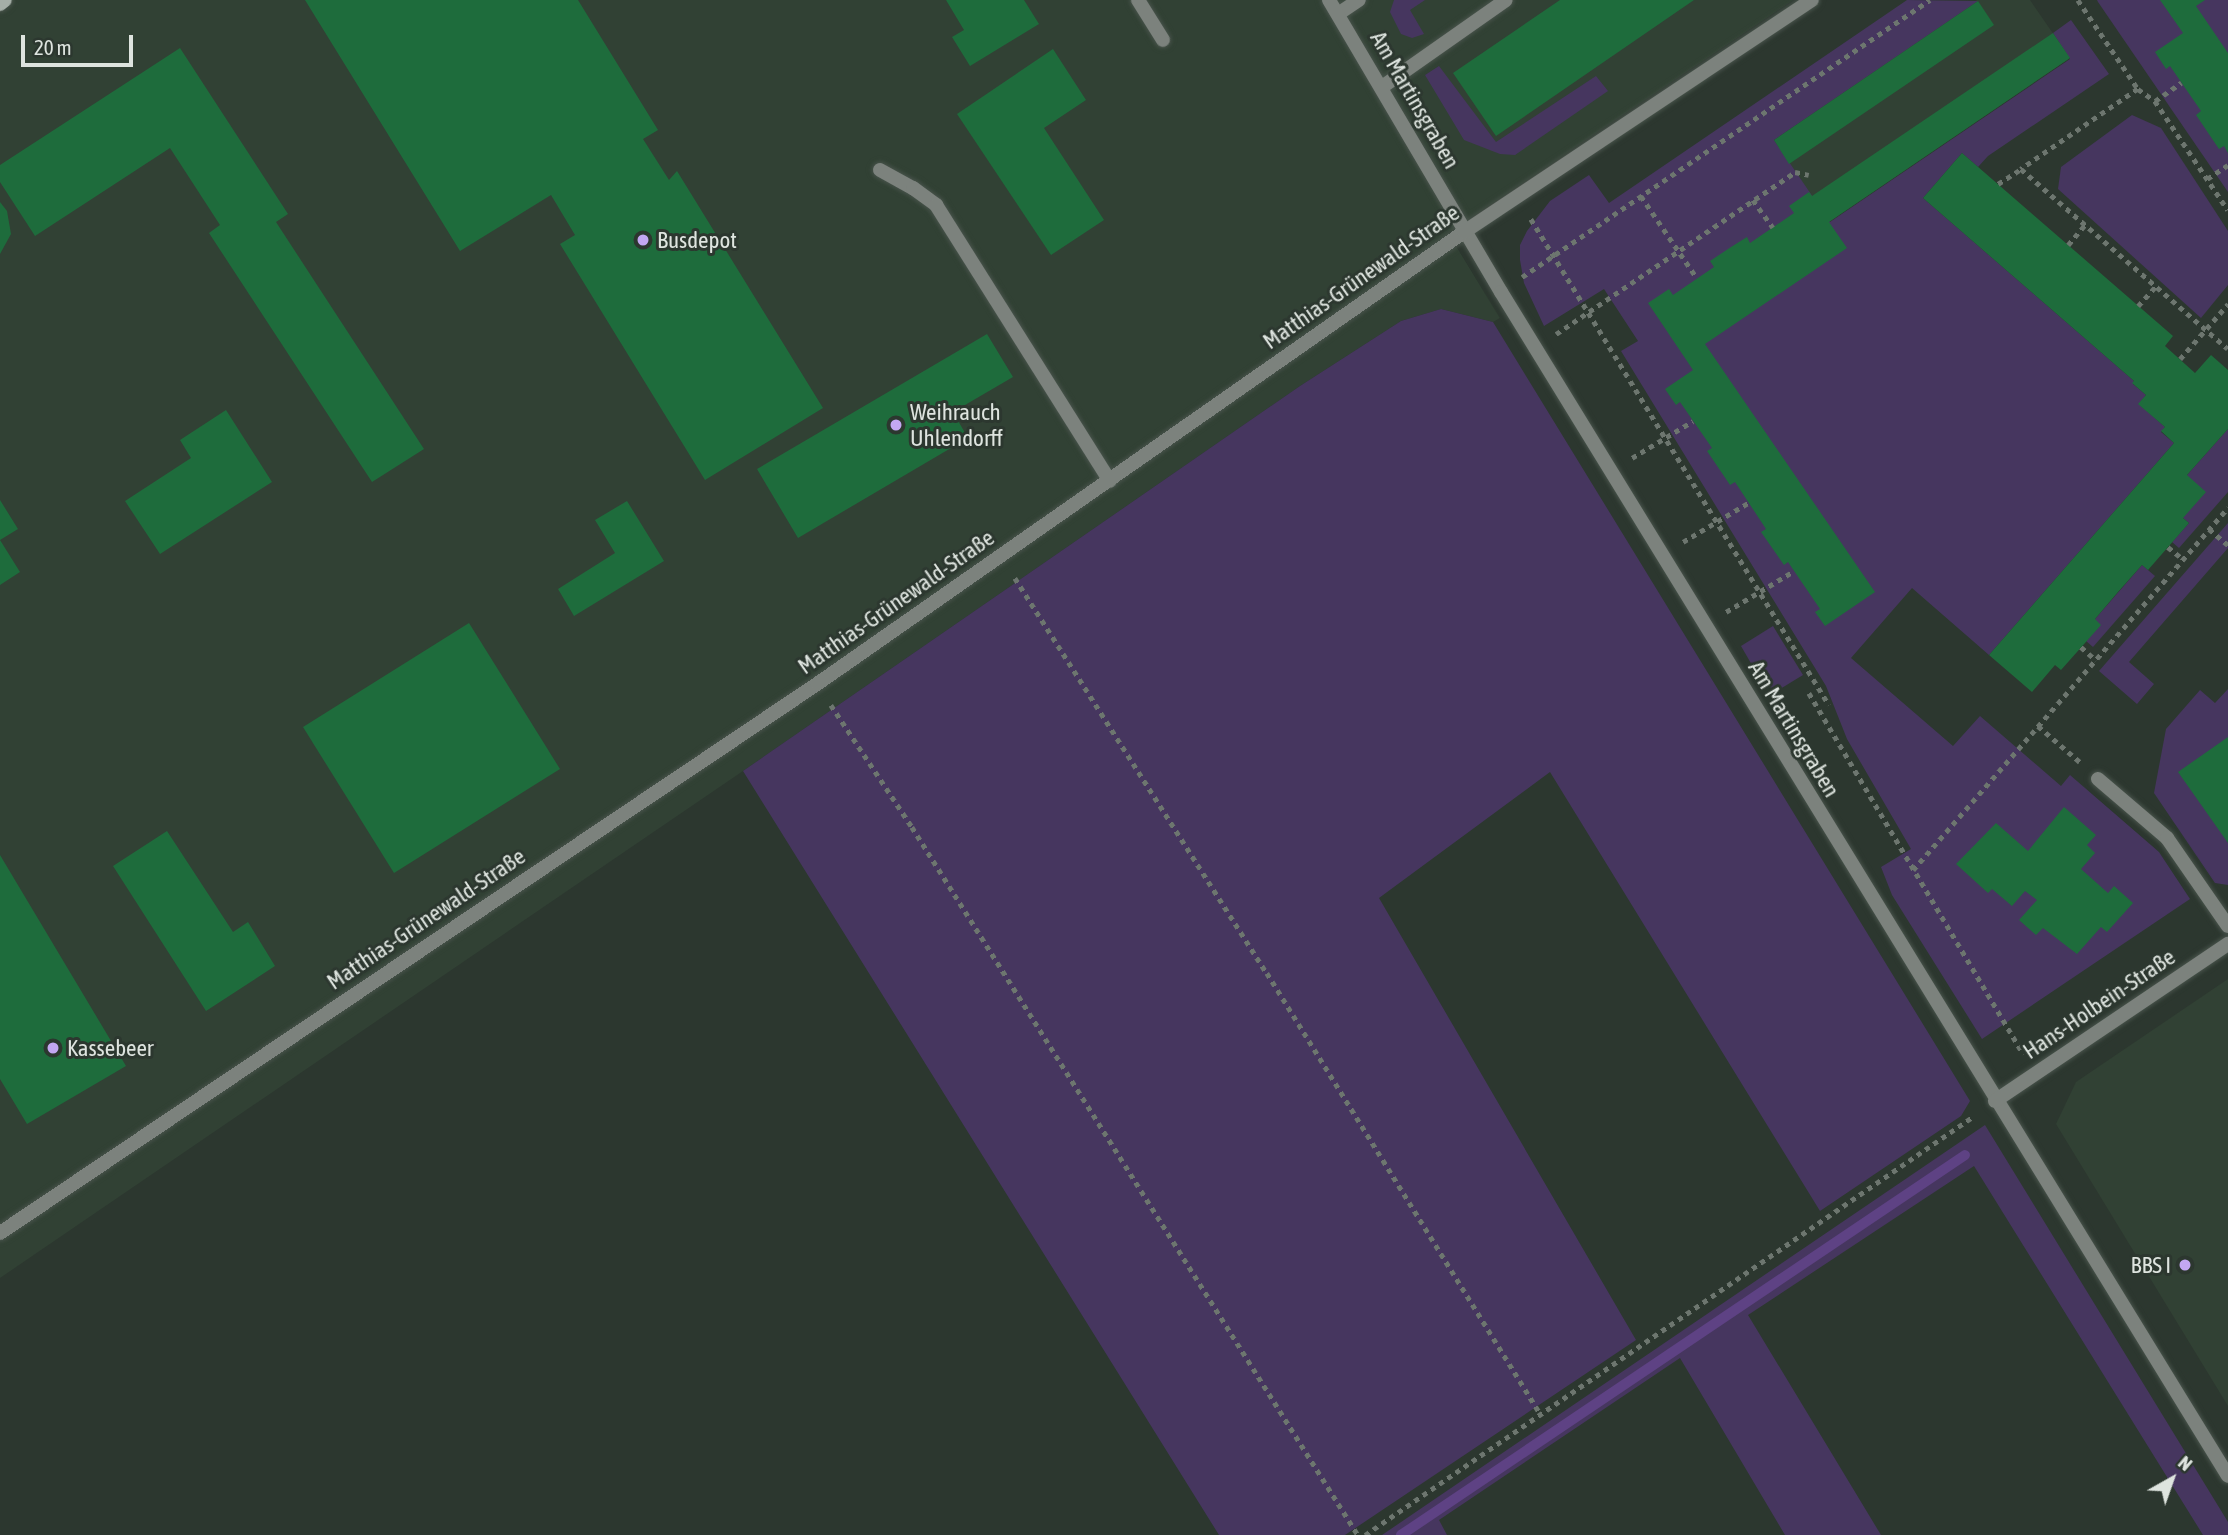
<!DOCTYPE html>
<html>
<head>
<meta charset="utf-8">
<style>
	body { margin:0 }
	#map { position:relative; width:2228px; height:1535px; overflow:hidden; background:#2c372f; font-family:"Asap Condensed",sans-serif }
	div>[style] { position:absolute }
	.built>* { inset:0; background:#314134 }
	.green>* { inset:0; background:#46365f }
	.stream>* { height:10px; margin:-5px; padding:0 5px; transform-origin:5px; border-radius:5px; background:#5e4284 }
	.building>* { inset:0; background:#1e6c3c }
	.path>* { height:4.5px; margin-top:-2.25px; transform-origin:0; background:repeating-linear-gradient(90deg,#6d766f 0 5px,transparent 0 10px) }
	.roads { filter:drop-shadow(0 0 2px #48534b) drop-shadow(0 0 2px #48534b) }
	.service>* { height:14px; margin:-7px; padding:0 7px; transform-origin:7px; border-radius:7px; background:#7c827d }
	.minor>* { height:14px; margin:-7px; padding:0 7px; transform-origin:7px; border-radius:7px; background:#7c827d }
	.secondary>* { height:14px; margin:-7px; padding:0 7px; transform-origin:7px; border-radius:7px; background:#a5aea7 }
	.dots>* { width:19px; height:19px; translate:-50% -50%; box-sizing:border-box; border:4px solid #2c372f; border-radius:50% }
	span { translate:-50% -50%; white-space:nowrap; text-align:center; line-height:1.15; -webkit-text-stroke:6px #2c372f; paint-order:stroke }
	.street-label { font-size:23px; color:#dee4df }
	.poi-label { font-size:23px; color:#dee4df }
	.left { translate:0 -50%; text-align:left }
	.right { translate:-100% -50%; text-align:right }
	.north { position:absolute; left:2137px; top:1444px; width:70px; height:70px; -webkit-text-stroke:5px #2c372f; paint-order:stroke; rotate:40deg; font-size:19px; font-weight:700; line-height:28px; text-align:center; color:#dee4df }
	.north::after { content:''; display:block; margin:auto; width:24px; height:32px; background:#dee4df; clip-path:polygon(50% 0,100% 100%,50% 72%,0 100%) }
	.scale { position:absolute; left:21px; top:35px; width:112px; height:32px; box-sizing:border-box; border:4px solid #dee4df; border-top:0; padding-left:9px; font-size:21px; line-height:24px; white-space:nowrap; color:#dee4df; -webkit-text-stroke:5px #2c372f; paint-order:stroke }
</style>
</head>
<body>
<div id="map">
	<div class="built">
		<div style="clip-path:polygon(0 0,1793px 0,1448px 233px,1500px 318px,1493px 322px,1441px 309px,1401px 321px,1300px 386px,743px 771px,0 1278px)"></div>
		<div style="clip-path:polygon(1977px 0,2030px 0,2070px 58px,1829px 222px,1774px 140px)"></div>
		<div style="clip-path:polygon(2228px 979px,2228px 1406px,2056px 1124px,2076px 1082px)"></div>
	</div>
	<div class="green">
		<div style="clip-path:polygon(1394px 0,1425px 0,1410px 10px,1424px 34px,1412px 38px,1401px 34px,1390px 12px)"></div>
		<div style="clip-path:polygon(1907px 0,1978px 1px,1774px 140px,1830px 222px,2070px 59px,2053px 33px,2071px 20px,2109px 74px,1988px 156px,1978px 167px,1962px 153px,1923px 198px,2134px 381px,2133px 384px,2146px 395px,2139px 404px,2165px 427px,2161px 432px,2174px 443px,1989px 655px,1912px 588px,1851px 658px,1953px 746px,1980px 716px,2061px 786px,2070px 775px,2159px 852px,2190px 899px,1982px 1039px,1892px 895px,1881px 867px,1911px 849px,1847px 739px,1826px 686px,1621px 351px,1638px 341px,1604px 289px,1544px 326px,1524px 283px,1520px 260px,1520px 245px,1527px 231px,1550px 201px,1589px 175px,1609px 203px)"></div>
		<div style="clip-path:polygon(2097px 0,2228px 0,2228px 192px,2098px 2px)"></div>
		<div style="clip-path:polygon(1439px 66px,1496px 142px,1596px 76px,1608px 91px,1515px 155px,1500px 154px,1464px 140px,1425px 75px)"></div>
		<div style="clip-path:polygon(2132px 115px,2161px 128px,2228px 231px,2228px 285px,2201px 318px,2058px 189px,2061px 167px)"></div>
		<div style="clip-path:polygon(1441px 309px,1493px 322px,1970px 1101px,1961px 1116px,1820px 1211px,1550px 772px,1379px 898px,1636px 1340px,1345px 1535px,1219px 1535px,743px 771px,1300px 386px,1401px 321px)"></div>
		<div style="clip-path:polygon(2228px 429px,2228px 492px,2179px 548px,2172px 542px,2189px 523px,2183px 518px,2187px 475px)"></div>
		<div style="clip-path:polygon(2228px 523px,2228px 548px,2129px 662px,2154px 684px,2137px 704px,2099px 671px)"></div>
		<div style="clip-path:polygon(2142px 565px,2155px 576px,2093px 647px,2086px 641px,2095px 619px)"></div>
		<div style="clip-path:polygon(1773px 626px,1803px 675px,1775px 692px,1756px 672px,1741px 646px)"></div>
		<div style="clip-path:polygon(2228px 689px,2228px 885px,2215px 883px,2154px 793px,2166px 729px,2200px 690px,2215px 703px)"></div>
		<div style="clip-path:polygon(1985px 1125px,2228px 1522px,2228px 1535px,2203px 1535px,1974px 1166px,1748px 1315px,1881px 1535px,1785px 1535px,1680px 1358px,1439px 1520px,1447px 1535px,1382px 1535px)"></div>
	</div>
	<div class="stream">
		<div style="left:1401px;top:1535px;width:680px;rotate:-33.97deg"></div>
	</div>
	<div class="building">
		<div style="clip-path:polygon(305px 0,578px 0,658px 130px,643px 139px,669px 180px,677px 171px,823px 408px,705px 480px,560px 244px,575px 235px,551px 195px,460px 251px)"></div>
		<div style="clip-path:polygon(946px 0,1024px 0,1039px 24px,970px 66px,952px 37px,964px 30px)"></div>
		<div style="clip-path:polygon(1560px 0,1694px 0,1496px 136px,1453px 73px)"></div>
		<div style="clip-path:polygon(2160px 0,2205px 0,2196px 6px,2228px 53px,2228px 153px,2224px 146px,2219px 149px,2196px 115px,2201px 111px,2170px 66px,2166px 69px,2155px 52px,2183px 33px)"></div>
		<div style="clip-path:polygon(1978px 1px,1994px 25px,1789px 164px,1774px 140px)"></div>
		<div style="clip-path:polygon(2053px 33px,2070px 58px,1829px 222px,1847px 248px,1705px 344px,1875px 592px,1825px 626px,1815px 612px,1820px 609px,1788px 562px,1784px 565px,1761px 532px,1766px 529px,1735px 482px,1730px 485px,1707px 451px,1712px 448px,1680px 402px,1676px 405px,1665px 389px,1693px 370px,1648px 303px,1669px 289px,1673px 295px,1714px 267px,1710px 261px,1731px 247px,1747px 237px,1750px 243px,1794px 213px,1789px 206px,1809px 192px,1812px 196px)"></div>
		<div style="clip-path:polygon(180px 48px,288px 214px,276px 222px,424px 449px,372px 482px,209px 233px,220px 225px,170px 148px,35px 236px,0 182px,0 165px)"></div>
		<div style="clip-path:polygon(1053px 49px,1086px 100px,1044px 128px,1104px 220px,1051px 255px,957px 114px)"></div>
		<div style="clip-path:polygon(1962px 153px,2173px 336px,2165px 346px,2195px 373px,2211px 355px,2228px 370px,2228px 429px,2187px 475px,2206px 492px,2183px 518px,2189px 523px,2148px 570px,2142px 565px,2118px 592px,2095px 619px,2101px 625px,2061px 670px,2055px 665px,2032px 692px,1989px 655px,2174px 443px,2161px 431px,2165px 427px,2138px 404px,2146px 395px,2132px 383px,2134px 381px,1923px 198px)"></div>
		<div style="clip-path:polygon(0 202px,7px 211px,11px 234px,0 254px)"></div>
		<div style="clip-path:polygon(987px 334px,1013px 377px,953px 412px,968px 438px,798px 538px,757px 469px)"></div>
		<div style="clip-path:polygon(226px 410px,272px 482px,160px 554px,125px 501px,191px 458px,180px 440px)"></div>
		<div style="clip-path:polygon(0 500px,18px 529px,0 540px,20px 572px,0 585px)"></div>
		<div style="clip-path:polygon(627px 501px,664px 561px,574px 616px,558px 589px,615px 553px,595px 520px)"></div>
		<div style="clip-path:polygon(469px 623px,560px 769px,394px 873px,303px 727px)"></div>
		<div style="clip-path:polygon(2228px 737px,2228px 843px,2178px 772px)"></div>
		<div style="clip-path:polygon(2064px 807px,2096px 835px,2087px 845px,2095px 853px,2081px 869px,2108px 893px,2114px 886px,2133px 903px,2107px 932px,2101px 927px,2077px 954px,2043px 928px,2036px 935px,2019px 920px,2037px 900px,2025px 891px,2012px 906px,1992px 889px,1988px 893px,1956px 864px,1996px 823px,2028px 851px)"></div>
		<div style="clip-path:polygon(167px 831px,233px 932px,248px 922px,275px 966px,206px 1011px,113px 866px)"></div>
		<div style="clip-path:polygon(0 855px,126px 1066px,27px 1124px,0 1079px)"></div>
	</div>
	<div class="path">
		<div style="left:2078px;top:0;width:107px;rotate:56deg"></div>
		<div style="left:2138px;top:89px;width:21px;rotate:35deg"></div>
		<div style="left:2155px;top:101px;width:131px;rotate:56.2deg"></div>
		<div style="left:2138px;top:89px;width:142px;rotate:145.6deg"></div>
		<div style="left:2021px;top:169px;width:274px;rotate:41deg"></div>
		<div style="left:2155px;top:101px;width:32px;rotate:-35deg"></div>
		<div style="left:2207px;top:179px;width:25px;rotate:-34deg"></div>
		<div style="left:1998px;top:184px;width:27px;rotate:-33deg"></div>
		<div style="left:1641px;top:196px;width:99px;rotate:55.7deg"></div>
		<div style="left:1753px;top:200px;width:34px;rotate:54deg"></div>
		<div style="left:1531px;top:219px;width:570px;rotate:58.48deg"></div>
		<div style="left:2068px;top:245px;width:26px;rotate:-50deg"></div>
		<div style="left:1522px;top:277px;width:493px;rotate:-34.2deg"></div>
		<div style="left:2138px;top:306px;width:27px;rotate:-48deg"></div>
		<div style="left:1556px;top:334px;width:289px;rotate:-34.1deg"></div>
		<div style="left:1795px;top:172px;width:14px;rotate:12deg"></div>
		<div style="left:2180px;top:359px;width:73px;rotate:-48.9deg"></div>
		<div style="left:1632px;top:458px;width:71px;rotate:-31.2deg"></div>
		<div style="left:2209px;top:529px;width:25px;rotate:40deg"></div>
		<div style="left:1683px;top:542px;width:76px;rotate:-31deg"></div>
		<div style="left:2168px;top:547px;width:19px;rotate:39deg"></div>
		<div style="left:1015px;top:578px;width:469px;rotate:57.5deg"></div>
		<div style="left:1267px;top:973px;width:520px;rotate:58.2deg"></div>
		<div style="left:1726px;top:612px;width:79px;rotate:-31.1deg"></div>
		<div style="left:2081px;top:647px;width:20px;rotate:41deg"></div>
		<div style="left:1809px;top:693px;width:420px;rotate:59.3deg"></div>
		<div style="left:831px;top:705px;width:146px;rotate:56.4deg"></div>
		<div style="left:912px;top:827px;width:837px;rotate:57.79deg"></div>
		<div style="left:2038px;top:726px;width:55px;rotate:40.6deg"></div>
		<div style="left:1913px;top:870px;width:480px;rotate:-49deg"></div>
		<div style="left:1365px;top:1535px;width:739px;rotate:-34.53deg"></div>
	</div>
	<div class="roads">
		<div class="service">
			<div style="left:1138px;top:0;width:47px;rotate:58deg"></div>
			<div style="left:1338px;top:14px;width:25px;rotate:-34deg"></div>
			<div style="left:1382px;top:87px;width:151px;rotate:-35.1deg"></div>
			<div style="left:880px;top:170px;width:38px;rotate:29deg"></div>
			<div style="left:913px;top:188px;width:29px;rotate:36deg"></div>
			<div style="left:936px;top:205px;width:326px;rotate:57.8deg"></div>
			<div style="left:2098px;top:779px;width:91px;rotate:40.5deg"></div>
			<div style="left:2167px;top:838px;width:107px;rotate:55.3deg"></div>
		</div>
		<div class="minor">
			<div style="left:1329px;top:0;width:339px;rotate:59.5deg"></div>
			<div style="left:1501px;top:292px;width:1389px;rotate:58.45deg"></div>
			<div style="left:1995px;top:1101px;width:281px;rotate:-34deg"></div>
			<div style="left:0;top:1233px;width:984px;rotate:-33.9deg"></div>
			<div style="left:817px;top:684px;width:789px;rotate:-34.94deg"></div>
			<div style="left:1464px;top:232px;width:418px;rotate:-33.7deg"></div>
		</div>
		<div class="secondary">
			<div style="left:0;top:4px;width:6px;rotate:-39deg"></div>
		</div>
	</div>
	<div class="dots">
		<div style="left:643px;top:240px;background:#c3a7f2"></div>
		<div style="left:896px;top:425px;background:#c3a7f2"></div>
		<div style="left:53px;top:1048px;background:#c3a7f2"></div>
		<div style="left:2185px;top:1265px;background:#c3a7f2"></div>
	</div>
	<div class="street-label">
		<span style="left:1415px;top:100px;rotate:60deg">Am Martinsgraben</span>
		<span style="left:1361px;top:277px;rotate:-35deg">Matthias-Grünewald-Straße</span>
		<span style="left:896px;top:602px;rotate:-35deg">Matthias-Grünewald-Straße</span>
		<span style="left:1794px;top:729px;rotate:59deg">Am Martinsgraben</span>
		<span style="left:426px;top:919px;rotate:-34deg">Matthias-Grünewald-Straße</span>
		<span style="left:2099px;top:1004px;rotate:-34deg">Hans-Holbein-Straße</span>
	</div>
	<div class="poi-label">
		<span class="left" style="left:657px;top:240px">Busdepot</span>
		<span class="left" style="left:910px;top:425px">Weihrauch<br>Uhlendorff</span>
		<span class="left" style="left:67px;top:1048px">Kassebeer</span>
		<span class="right" style="left:2171px;top:1265px">BBS I</span>
	</div>
	<div class="north">N</div>
	<div class="scale">20 m</div>
</div>
</body>
</html>
